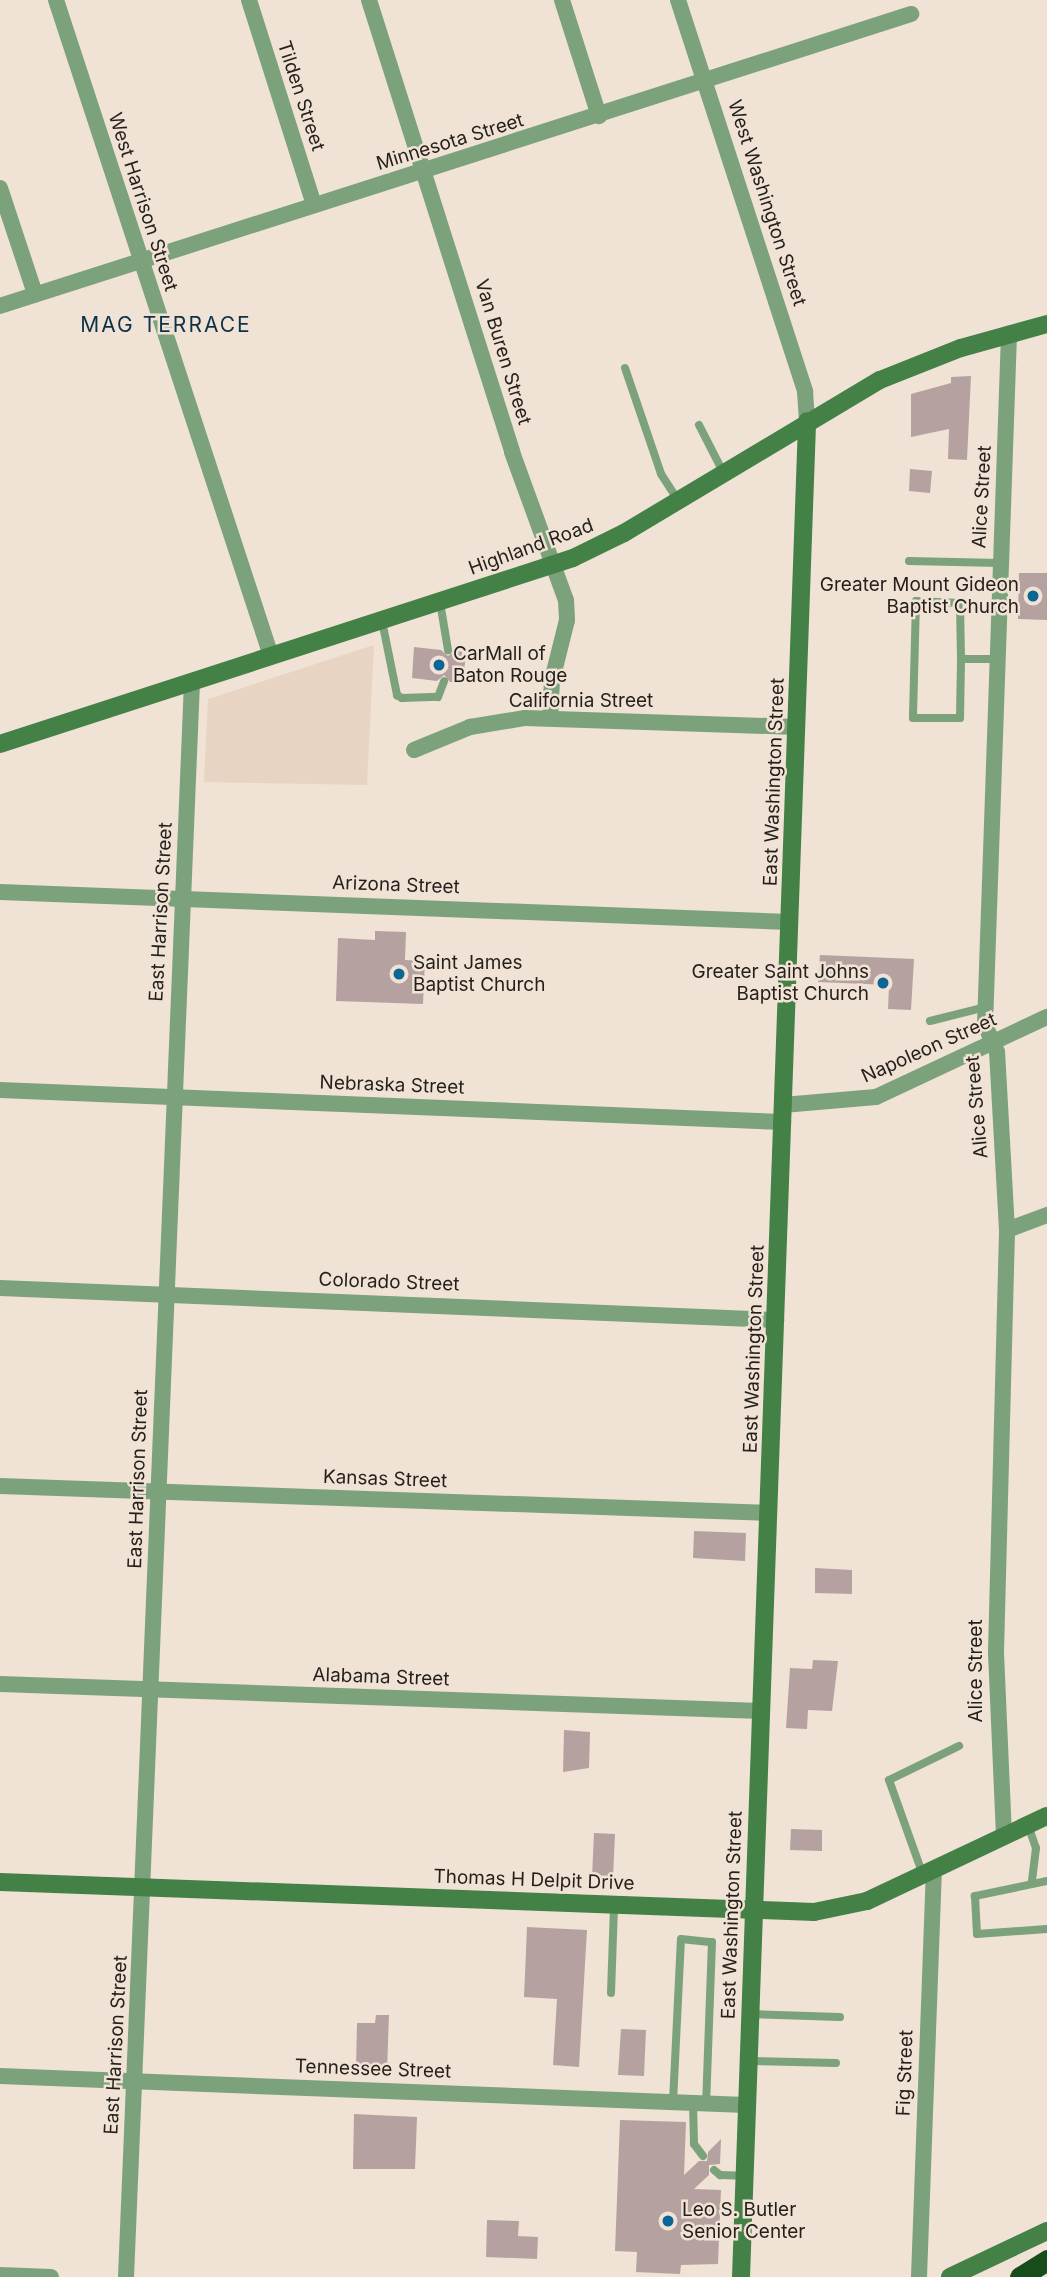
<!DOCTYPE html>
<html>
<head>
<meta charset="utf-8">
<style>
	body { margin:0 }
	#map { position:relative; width:1047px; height:2277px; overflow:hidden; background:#f0e2d5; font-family:Inter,sans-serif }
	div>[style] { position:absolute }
	.built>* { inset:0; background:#e8d4c2 }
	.building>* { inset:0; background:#b5a2a0 }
	.lane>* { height:8px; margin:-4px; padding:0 4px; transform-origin:4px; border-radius:4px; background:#7ba27a }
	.street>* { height:16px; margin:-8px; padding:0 8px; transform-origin:8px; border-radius:8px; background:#7ba27a }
	.secondary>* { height:18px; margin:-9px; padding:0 9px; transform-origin:9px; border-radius:9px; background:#448146 }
	.highway>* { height:21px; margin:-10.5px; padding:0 10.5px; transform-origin:10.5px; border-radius:10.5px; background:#184d1b }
	.dots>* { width:19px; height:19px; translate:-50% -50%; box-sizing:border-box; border:4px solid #f0e2d5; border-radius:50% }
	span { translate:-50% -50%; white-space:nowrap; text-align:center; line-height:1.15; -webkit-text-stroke:5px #f0e2d5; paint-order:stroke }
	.street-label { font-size:19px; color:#241f1a }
	.poi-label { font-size:19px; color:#241f1a }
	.right { translate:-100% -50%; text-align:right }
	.left { translate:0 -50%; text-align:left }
	.neighbourhood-label { font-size:21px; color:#0c324a; letter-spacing:2px }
</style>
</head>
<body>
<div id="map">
	<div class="built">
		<div style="clip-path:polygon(374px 645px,367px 785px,204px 782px,208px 699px)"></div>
	</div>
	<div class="building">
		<div style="clip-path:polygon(971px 376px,967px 460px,948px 459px,949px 429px,911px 437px,911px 394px,951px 383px,951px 377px)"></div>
		<div style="clip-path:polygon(910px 469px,932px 471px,930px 493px,909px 491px)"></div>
		<div style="clip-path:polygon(1019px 573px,1047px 573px,1047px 620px,1018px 619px)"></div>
		<div style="clip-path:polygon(414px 647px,441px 650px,448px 656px,454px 651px,466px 652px,463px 683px,450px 682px,444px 675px,437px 681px,412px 678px)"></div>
		<div style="clip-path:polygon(375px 931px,406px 932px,405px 960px,425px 961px,423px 1004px,336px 1001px,338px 938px,375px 940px)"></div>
		<div style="clip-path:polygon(820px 955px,914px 959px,911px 1010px,888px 1009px,889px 985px,818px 982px)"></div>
		<div style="clip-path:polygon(694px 1531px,746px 1533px,745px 1561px,693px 1558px)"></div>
		<div style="clip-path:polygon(815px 1568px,852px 1570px,852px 1594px,815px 1593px)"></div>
		<div style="clip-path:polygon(813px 1660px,838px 1661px,832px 1711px,808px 1710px,807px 1729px,786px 1728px,790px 1668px,812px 1669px)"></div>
		<div style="clip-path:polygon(564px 1730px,590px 1732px,589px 1768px,563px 1772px)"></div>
		<div style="clip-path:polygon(791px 1829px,822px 1830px,822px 1851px,790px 1850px)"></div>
		<div style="clip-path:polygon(594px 1833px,615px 1834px,613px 1877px,592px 1877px)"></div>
		<div style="clip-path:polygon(527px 1927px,587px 1930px,579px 2067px,553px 2065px,557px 1999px,524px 1997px)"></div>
		<div style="clip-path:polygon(376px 2015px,389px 2015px,387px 2071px,356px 2069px,357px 2023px,375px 2023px)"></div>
		<div style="clip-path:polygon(621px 2029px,646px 2030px,644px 2076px,618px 2075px)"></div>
		<div style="clip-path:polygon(354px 2114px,417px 2117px,415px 2169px,353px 2169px)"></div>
		<div style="clip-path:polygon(620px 2120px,686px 2122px,684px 2175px,699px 2161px,707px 2161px,708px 2152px,721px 2139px,720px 2164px,709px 2165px,709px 2175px,694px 2189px,721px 2190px,718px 2264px,681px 2265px,680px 2274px,636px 2272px,637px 2252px,615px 2251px)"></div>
		<div style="clip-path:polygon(487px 2220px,519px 2221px,518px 2236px,538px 2237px,537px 2259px,486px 2257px)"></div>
	</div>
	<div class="lane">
		<div style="left:625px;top:368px;width:112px;rotate:71.2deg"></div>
		<div style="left:661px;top:474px;width:31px;rotate:57deg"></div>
		<div style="left:699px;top:425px;width:53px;rotate:62.9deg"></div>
		<div style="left:909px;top:561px;width:91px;rotate:1.3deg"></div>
		<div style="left:440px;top:602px;width:49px;rotate:80.5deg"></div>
		<div style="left:382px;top:621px;width:76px;rotate:78.5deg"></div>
		<div style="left:397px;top:695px;width:6px;rotate:31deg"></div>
		<div style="left:402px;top:698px;width:36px;rotate:-2deg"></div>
		<div style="left:438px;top:697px;width:17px;rotate:-69deg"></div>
		<div style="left:961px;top:659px;width:56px;rotate:-91deg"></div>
		<div style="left:960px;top:603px;width:44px;rotate:-177.4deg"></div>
		<div style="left:916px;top:601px;width:117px;rotate:91.5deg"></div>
		<div style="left:913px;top:718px;width:47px"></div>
		<div style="left:960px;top:718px;width:59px;rotate:-89deg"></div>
		<div style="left:961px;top:659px;width:36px"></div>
		<div style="left:930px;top:1021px;width:58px;rotate:-14deg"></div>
		<div style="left:1028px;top:1825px;width:24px;rotate:71deg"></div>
		<div style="left:1036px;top:1848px;width:34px;rotate:97deg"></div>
		<div style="left:923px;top:1875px;width:101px;rotate:-109.7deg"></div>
		<div style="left:889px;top:1780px;width:78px;rotate:-25.9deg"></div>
		<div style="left:1047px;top:1881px;width:74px;rotate:168.2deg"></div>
		<div style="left:975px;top:1896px;width:38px;rotate:87deg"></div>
		<div style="left:977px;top:1934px;width:70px;rotate:-4.1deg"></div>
		<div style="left:611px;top:1993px;width:88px;rotate:-88deg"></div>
		<div style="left:749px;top:2014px;width:91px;rotate:1.9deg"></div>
		<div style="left:748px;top:2061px;width:88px;rotate:1.3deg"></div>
		<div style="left:673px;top:2102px;width:163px;rotate:-87.2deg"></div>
		<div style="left:681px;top:1939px;width:31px;rotate:6deg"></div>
		<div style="left:712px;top:1942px;width:161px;rotate:92.1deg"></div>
		<div style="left:693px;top:2102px;width:42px;rotate:88.6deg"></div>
		<div style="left:694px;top:2144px;width:15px;rotate:53deg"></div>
		<div style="left:714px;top:2170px;width:8px;rotate:40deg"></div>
		<div style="left:720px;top:2175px;width:23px;rotate:2deg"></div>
	</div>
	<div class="street">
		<div style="left:56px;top:0;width:690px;rotate:71.85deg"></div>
		<div style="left:249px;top:0;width:215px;rotate:72.4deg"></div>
		<div style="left:369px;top:0;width:474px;rotate:72.4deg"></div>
		<div style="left:512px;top:452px;width:158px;rotate:70deg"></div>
		<div style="left:566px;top:600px;width:20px;rotate:87deg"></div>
		<div style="left:567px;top:620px;width:62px;rotate:104deg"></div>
		<div style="left:552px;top:680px;width:38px;rotate:93deg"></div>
		<div style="left:562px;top:0;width:122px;rotate:72.3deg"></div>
		<div style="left:678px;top:0;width:412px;rotate:72deg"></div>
		<div style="left:805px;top:392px;width:29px;rotate:86deg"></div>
		<div style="left:0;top:188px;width:112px;rotate:71.7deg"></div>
		<div style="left:0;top:306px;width:957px;rotate:-17.77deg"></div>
		<div style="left:414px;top:750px;width:61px;rotate:-22.3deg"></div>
		<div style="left:470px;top:727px;width:56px;rotate:-9.3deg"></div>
		<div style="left:525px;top:718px;width:271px;rotate:1.9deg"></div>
		<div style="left:0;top:892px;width:790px;rotate:2.18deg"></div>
		<div style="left:0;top:1090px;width:784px;rotate:2.34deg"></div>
		<div style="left:783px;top:1105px;width:93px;rotate:-4.9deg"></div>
		<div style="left:876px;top:1097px;width:189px;rotate:-25.1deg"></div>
		<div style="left:1007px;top:1230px;width:43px;rotate:-20.6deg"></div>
		<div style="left:0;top:1288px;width:777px;rotate:2.36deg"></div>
		<div style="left:0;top:1486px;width:769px;rotate:2.01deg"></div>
		<div style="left:0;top:1684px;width:761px;rotate:2.03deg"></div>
		<div style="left:1004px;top:1836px;width:184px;rotate:-92.5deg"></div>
		<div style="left:996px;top:1652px;width:422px;rotate:-88.5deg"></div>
		<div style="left:1007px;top:1230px;width:178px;rotate:-93.2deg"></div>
		<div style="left:997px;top:1052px;width:30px;rotate:-114deg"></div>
		<div style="left:985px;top:1025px;width:692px;rotate:-88.01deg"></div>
		<div style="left:0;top:2076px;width:746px;rotate:2.23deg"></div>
		<div style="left:0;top:2275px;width:51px;rotate:2.2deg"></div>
		<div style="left:126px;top:2277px;width:1596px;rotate:-87.63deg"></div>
		<div style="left:919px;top:2277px;width:407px;rotate:-87.9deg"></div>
	</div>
	<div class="secondary">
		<div style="left:0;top:744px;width:602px;rotate:-17.98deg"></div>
		<div style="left:573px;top:558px;width:57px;rotate:-26.1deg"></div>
		<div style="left:624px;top:533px;width:298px;rotate:-30.9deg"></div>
		<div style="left:880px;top:380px;width:87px;rotate:-21.6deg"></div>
		<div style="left:961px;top:348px;width:89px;rotate:-15.6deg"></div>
		<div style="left:0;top:1882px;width:815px;rotate:2.11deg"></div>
		<div style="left:814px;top:1912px;width:54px;rotate:-11.7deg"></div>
		<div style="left:867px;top:1901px;width:199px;rotate:-25.3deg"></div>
		<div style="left:741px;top:2277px;width:1857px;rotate:-87.96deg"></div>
		<div style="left:950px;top:2277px;width:107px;rotate:-25.4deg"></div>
	</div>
	<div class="highway">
		<div style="left:1020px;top:2277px;width:32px;rotate:-32deg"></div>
	</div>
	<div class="dots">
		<div style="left:1033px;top:596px;background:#0b6595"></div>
		<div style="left:439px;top:665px;background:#0b6595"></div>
		<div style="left:399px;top:974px;background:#0b6595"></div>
		<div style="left:883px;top:983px;background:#0b6595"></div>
		<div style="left:668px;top:2221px;background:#0b6595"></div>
	</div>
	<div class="street-label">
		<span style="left:301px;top:96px;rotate:72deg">Tilden Street</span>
		<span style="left:450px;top:142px;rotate:-17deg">Minnesota Street</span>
		<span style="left:143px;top:202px;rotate:72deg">West Harrison Street</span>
		<span style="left:767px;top:203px;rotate:72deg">West Washington Street</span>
		<span style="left:503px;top:352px;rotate:73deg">Van Buren Street</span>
		<span style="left:982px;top:497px;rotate:-87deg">Alice Street</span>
		<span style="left:531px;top:547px;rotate:-20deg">Highland Road</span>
		<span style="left:581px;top:701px">California Street</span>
		<span style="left:774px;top:782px;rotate:-88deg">East Washington Street</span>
		<span style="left:396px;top:885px;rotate:2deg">Arizona Street</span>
		<span style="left:161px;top:912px;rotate:-87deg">East Harrison Street</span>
		<span style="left:929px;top:1048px;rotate:-24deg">Napoleon Street</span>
		<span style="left:392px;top:1085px;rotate:2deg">Nebraska Street</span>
		<span style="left:977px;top:1107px;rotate:-95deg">Alice Street</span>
		<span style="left:389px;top:1282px;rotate:2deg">Colorado Street</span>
		<span style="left:754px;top:1349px;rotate:-88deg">East Washington Street</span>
		<span style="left:138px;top:1479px;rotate:-88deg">East Harrison Street</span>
		<span style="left:385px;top:1479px;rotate:2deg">Kansas Street</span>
		<span style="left:976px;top:1671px;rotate:-90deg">Alice Street</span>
		<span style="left:381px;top:1677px;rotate:2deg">Alabama Street</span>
		<span style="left:534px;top:1880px;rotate:2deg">Thomas H Delpit Drive</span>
		<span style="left:732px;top:1915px;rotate:-88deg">East Washington Street</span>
		<span style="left:116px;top:2045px;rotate:-87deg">East Harrison Street</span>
		<span style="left:373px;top:2069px;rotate:2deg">Tennessee Street</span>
		<span style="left:905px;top:2073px;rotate:-88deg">Fig Street</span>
	</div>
	<div class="poi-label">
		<span class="right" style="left:1019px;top:596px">Greater Mount Gideon<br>Baptist Church</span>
		<span class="left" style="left:453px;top:665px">CarMall of<br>Baton Rouge</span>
		<span class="left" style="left:413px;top:974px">Saint James<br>Baptist Church</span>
		<span class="right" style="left:869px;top:983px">Greater Saint Johns<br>Baptist Church</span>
		<span class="left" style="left:682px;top:2221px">Leo S. Butler<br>Senior Center</span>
	</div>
	<div class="neighbourhood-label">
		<span style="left:166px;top:325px">MAG TERRACE</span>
	</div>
</div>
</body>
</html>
